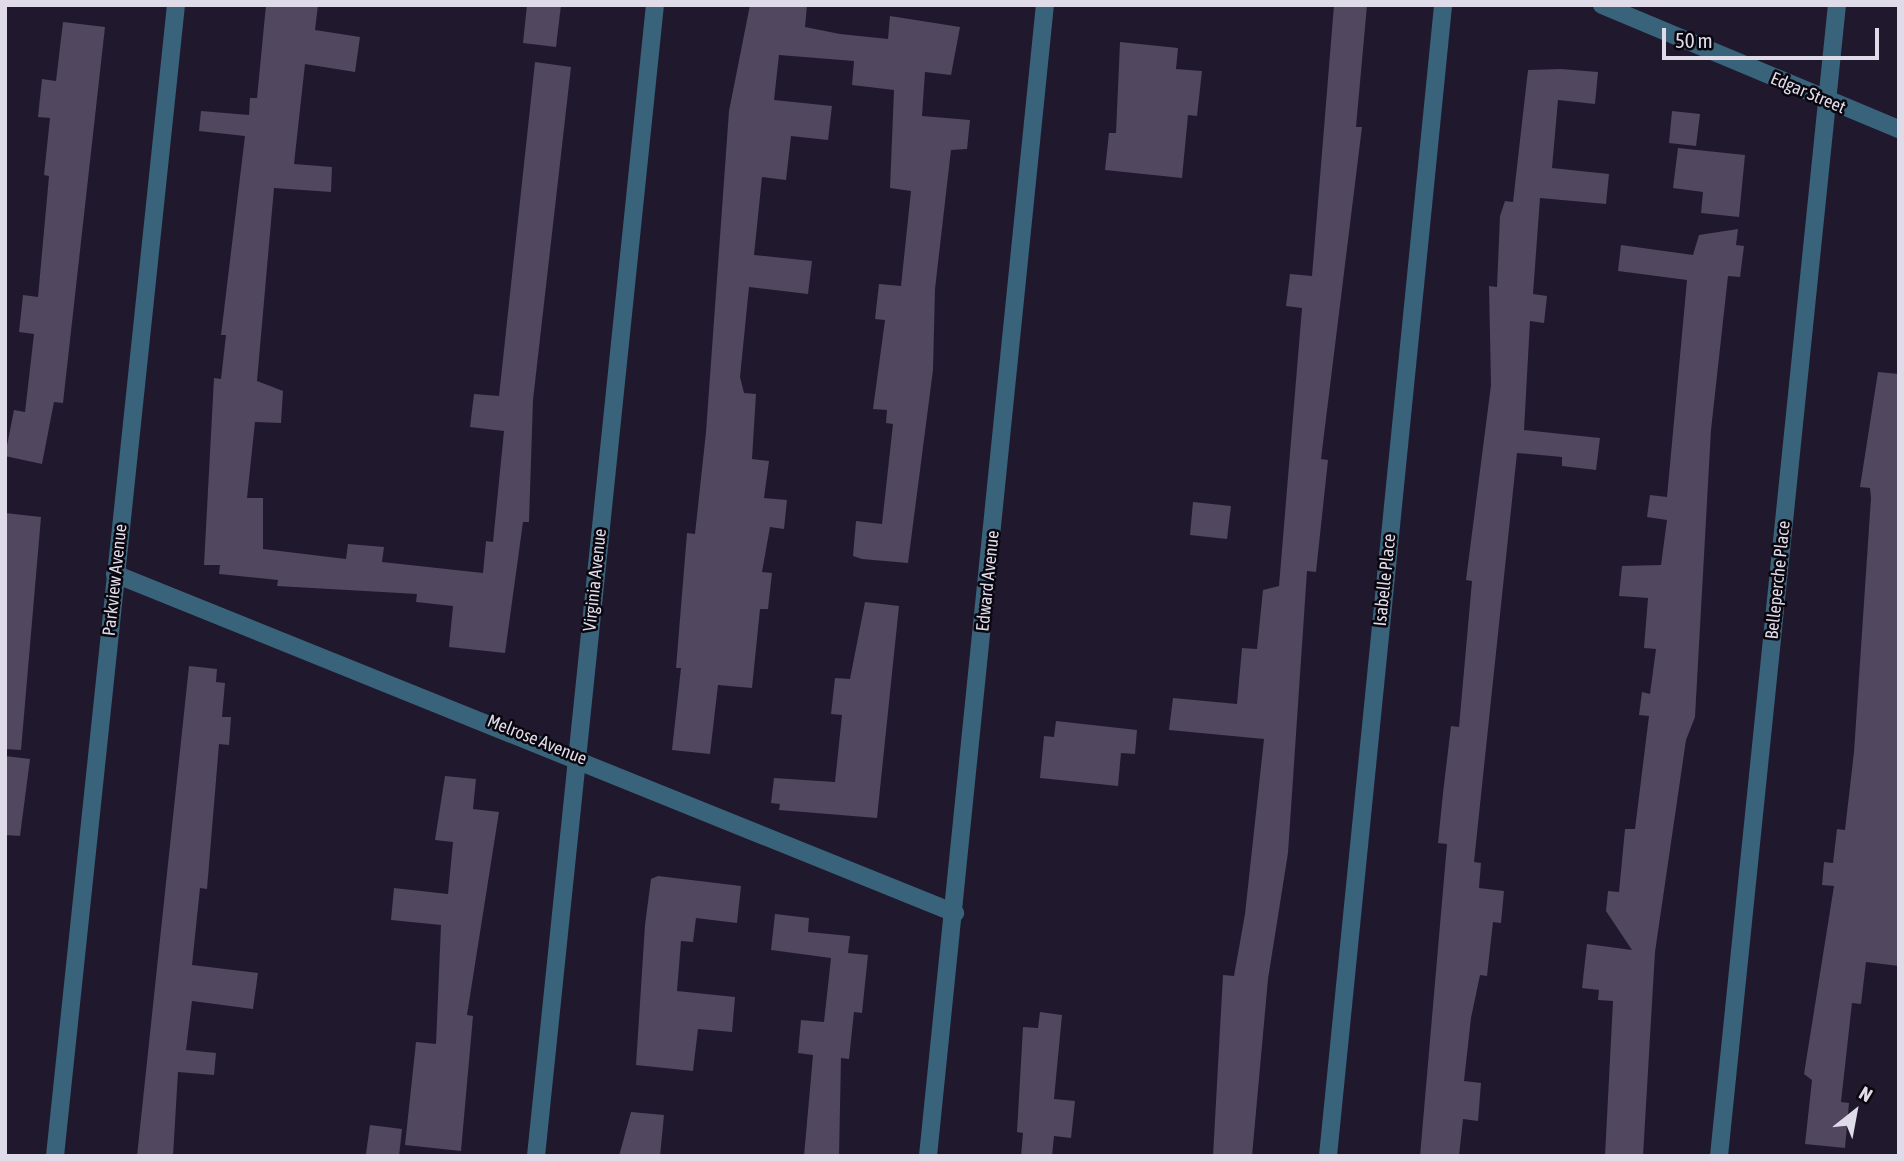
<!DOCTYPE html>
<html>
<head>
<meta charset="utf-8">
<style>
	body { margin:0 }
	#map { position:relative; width:1904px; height:1161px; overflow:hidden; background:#20192d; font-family:"Asap Condensed",sans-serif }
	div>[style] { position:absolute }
	.building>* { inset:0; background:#51475e }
	.minor>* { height:18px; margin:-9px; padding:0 9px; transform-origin:9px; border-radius:9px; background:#39637a }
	span { translate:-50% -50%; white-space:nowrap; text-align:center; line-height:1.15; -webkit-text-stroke:5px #09060e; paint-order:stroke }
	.street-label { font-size:18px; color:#dfdbe9 }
	.frame { position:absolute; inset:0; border:7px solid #dfdbe9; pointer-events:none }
	.north { position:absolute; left:1820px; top:1077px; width:70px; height:70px; -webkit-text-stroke:5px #09060e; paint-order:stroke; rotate:31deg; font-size:19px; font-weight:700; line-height:28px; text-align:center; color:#dfdbe9 }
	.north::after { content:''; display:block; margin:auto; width:24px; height:32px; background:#dfdbe9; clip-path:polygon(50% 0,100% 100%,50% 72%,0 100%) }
	.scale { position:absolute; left:1662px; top:28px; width:217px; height:32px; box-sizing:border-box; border:4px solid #dfdbe9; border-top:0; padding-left:9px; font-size:21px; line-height:24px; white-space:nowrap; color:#dfdbe9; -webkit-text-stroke:5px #09060e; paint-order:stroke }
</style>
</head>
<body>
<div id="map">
	<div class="building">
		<div style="clip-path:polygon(266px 5px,318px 5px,315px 30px,360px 37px,355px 72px,305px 64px,294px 164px,332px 167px,331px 192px,274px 188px,257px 381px,283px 391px,281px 423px,255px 422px,247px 498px,263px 498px,263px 549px,346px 559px,348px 544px,384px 547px,382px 562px,483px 573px,486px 541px,493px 542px,504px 431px,470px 427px,474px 394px,499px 396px,535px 62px,571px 67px,533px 400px,529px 522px,523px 522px,505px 653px,449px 647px,453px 606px,416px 602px,417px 594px,277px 586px,278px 580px,219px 574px,220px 565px,204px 565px,214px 378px,221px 379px,226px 335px,221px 335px,245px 136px,199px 131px,201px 111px,249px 115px,250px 98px,257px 98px)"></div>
		<div style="clip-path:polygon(527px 5px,561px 5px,556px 47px,523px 43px)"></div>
		<div style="clip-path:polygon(750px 5px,807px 5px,805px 27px,840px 34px,888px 39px,890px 16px,960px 27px,951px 75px,925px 72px,922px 116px,970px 120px,967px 149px,951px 150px,935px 289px,933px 370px,908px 563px,862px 559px,853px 556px,856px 521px,882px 524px,893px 424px,886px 423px,887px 410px,873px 409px,885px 320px,875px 319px,879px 284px,901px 286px,911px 191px,890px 188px,894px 90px,852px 85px,854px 61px,779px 55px,774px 100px,832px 106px,828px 140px,791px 136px,786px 180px,762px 177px,754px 255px,812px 261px,808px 294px,749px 287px,740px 377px,744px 393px,756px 394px,752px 459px,769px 461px,764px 498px,787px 500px,784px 529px,770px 527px,762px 572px,772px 573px,768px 609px,760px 609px,752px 688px,718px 685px,710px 754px,672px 750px,681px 668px,676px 668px,687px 533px,695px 534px,706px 432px,729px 111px)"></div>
		<div style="clip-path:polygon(1334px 5px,1367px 5px,1356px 127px,1362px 127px,1321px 459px,1328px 460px,1316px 572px,1307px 571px,1288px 853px,1268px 979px,1252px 1156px,1213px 1156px,1223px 975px,1234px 976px,1245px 914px,1264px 739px,1169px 730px,1173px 698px,1237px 704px,1242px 648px,1257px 649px,1263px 590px,1279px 586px,1302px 308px,1286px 306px,1290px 274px,1312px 276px)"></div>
		<div style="clip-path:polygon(63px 22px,105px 27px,63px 403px,54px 402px,42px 464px,5px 456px,14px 410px,25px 412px,34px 334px,19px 332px,23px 295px,38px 297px,49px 176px,44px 175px,50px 118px,38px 117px,42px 79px,56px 81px)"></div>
		<div style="clip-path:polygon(1120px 42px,1178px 48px,1176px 69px,1202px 71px,1197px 116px,1188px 115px,1182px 178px,1105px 170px,1109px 133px,1116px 133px)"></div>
		<div style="clip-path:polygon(1561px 69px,1598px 72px,1595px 104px,1558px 100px,1552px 168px,1609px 174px,1606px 204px,1540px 198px,1533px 294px,1547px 296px,1544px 323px,1530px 321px,1524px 430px,1600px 438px,1596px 470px,1562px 466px,1562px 457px,1517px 453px,1474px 862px,1481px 863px,1479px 888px,1504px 891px,1501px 923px,1493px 922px,1487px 976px,1480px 975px,1471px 1018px,1464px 1081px,1481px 1083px,1478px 1121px,1463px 1119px,1459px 1156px,1420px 1156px,1447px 844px,1438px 843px,1443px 793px,1451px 726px,1459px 727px,1472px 581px,1466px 580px,1491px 385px,1489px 286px,1497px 287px,1500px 216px,1505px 201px,1513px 202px,1528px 70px)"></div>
		<div style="clip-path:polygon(1672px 111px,1700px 114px,1696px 146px,1669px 143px)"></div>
		<div style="clip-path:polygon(1678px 148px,1745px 155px,1739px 217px,1701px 213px,1703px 192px,1673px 188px)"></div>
		<div style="clip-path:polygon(1738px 229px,1736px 245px,1744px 246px,1740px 277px,1728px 276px,1711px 430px,1695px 717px,1686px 740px,1655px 952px,1643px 1156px,1605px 1156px,1613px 1001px,1598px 1000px,1599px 990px,1582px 988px,1587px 944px,1632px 950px,1606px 911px,1608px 891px,1619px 892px,1625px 829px,1635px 829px,1649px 716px,1639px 715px,1642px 692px,1650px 694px,1656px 649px,1644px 648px,1648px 598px,1619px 596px,1622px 566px,1661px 565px,1667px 520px,1647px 517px,1650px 495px,1667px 497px,1687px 280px,1618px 271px,1621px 245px,1693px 255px,1699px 235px)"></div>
		<div style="clip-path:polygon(1878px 372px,1899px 374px,1899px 966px,1866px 962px,1861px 1004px,1852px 1003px,1841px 1102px,1849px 1103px,1845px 1148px,1805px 1144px,1812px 1080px,1804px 1074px,1834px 886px,1822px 885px,1824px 862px,1833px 863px,1837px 829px,1845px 830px,1854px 752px,1871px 498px,1870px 488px,1860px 487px)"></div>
		<div style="clip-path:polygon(1193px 502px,1231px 506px,1227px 539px,1190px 535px)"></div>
		<div style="clip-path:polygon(5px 513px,41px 517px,21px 750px,5px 749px)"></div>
		<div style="clip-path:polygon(865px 602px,899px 606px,877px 818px,779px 810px,780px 804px,771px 803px,774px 778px,835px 782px,842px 715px,831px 714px,835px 678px,850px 679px)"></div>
		<div style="clip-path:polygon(189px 666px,217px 669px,216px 682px,225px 683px,222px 717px,231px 717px,229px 745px,219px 744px,207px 889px,200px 888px,192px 965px,258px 973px,253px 1009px,192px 1001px,186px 1050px,216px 1053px,214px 1075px,178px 1072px,173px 1156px,137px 1156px)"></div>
		<div style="clip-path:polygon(1056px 721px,1137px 730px,1135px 754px,1121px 753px,1118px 786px,1040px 778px,1044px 736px,1054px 737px)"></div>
		<div style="clip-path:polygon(5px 756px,30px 759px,20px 836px,5px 835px)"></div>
		<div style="clip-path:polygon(445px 776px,476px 779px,473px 809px,499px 812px,467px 1015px,473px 1016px,461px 1151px,405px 1145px,416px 1042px,436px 1044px,441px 925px,391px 920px,394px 888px,448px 894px,453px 842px,435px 840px)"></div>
		<div style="clip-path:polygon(658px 876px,741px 886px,737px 923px,696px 918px,693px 942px,681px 941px,677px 991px,735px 997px,732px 1032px,698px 1029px,693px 1071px,636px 1065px,645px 925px,651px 879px)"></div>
		<div style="clip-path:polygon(775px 914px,809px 918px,808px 932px,850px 936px,848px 953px,868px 955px,862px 1013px,854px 1012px,849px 1059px,841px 1058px,839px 1156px,804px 1156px,813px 1055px,798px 1053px,801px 1020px,824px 1022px,831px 958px,771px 950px)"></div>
		<div style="clip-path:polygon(1040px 1012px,1062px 1015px,1054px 1099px,1075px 1101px,1071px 1138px,1054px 1136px,1052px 1156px,1021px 1156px,1023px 1133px,1017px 1132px,1023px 1027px,1038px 1028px)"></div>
		<div style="clip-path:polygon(631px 1112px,664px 1115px,660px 1156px,619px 1156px)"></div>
		<div style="clip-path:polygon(370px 1125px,402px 1129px,399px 1156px,366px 1154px)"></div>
	</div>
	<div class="minor">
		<div style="left:1602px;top:5px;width:322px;rotate:22.7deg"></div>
		<div style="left:115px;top:574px;width:906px;rotate:21.98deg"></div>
		<div style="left:55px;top:1156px;width:1157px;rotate:-84deg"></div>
		<div style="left:536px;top:1156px;width:1157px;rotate:-84.1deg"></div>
		<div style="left:928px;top:1156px;width:1157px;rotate:-84.2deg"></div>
		<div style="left:1328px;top:1156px;width:1157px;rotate:-84.29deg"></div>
		<div style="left:1719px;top:1156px;width:1157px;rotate:-84.15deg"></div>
	</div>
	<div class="street-label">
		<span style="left:1808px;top:93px;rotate:23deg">Edgar Street</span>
		<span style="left:115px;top:580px;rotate:-84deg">Parkview Avenue</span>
		<span style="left:595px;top:580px;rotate:-84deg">Virginia Avenue</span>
		<span style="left:1385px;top:580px;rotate:-84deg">Isabelle Place</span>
		<span style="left:1778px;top:580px;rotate:-84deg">Belleperche Place</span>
		<span style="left:988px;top:581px;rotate:-84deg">Edward Avenue</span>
		<span style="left:537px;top:740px;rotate:22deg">Melrose Avenue</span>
	</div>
	<div class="frame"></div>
	<div class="north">N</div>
	<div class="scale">50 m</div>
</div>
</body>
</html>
